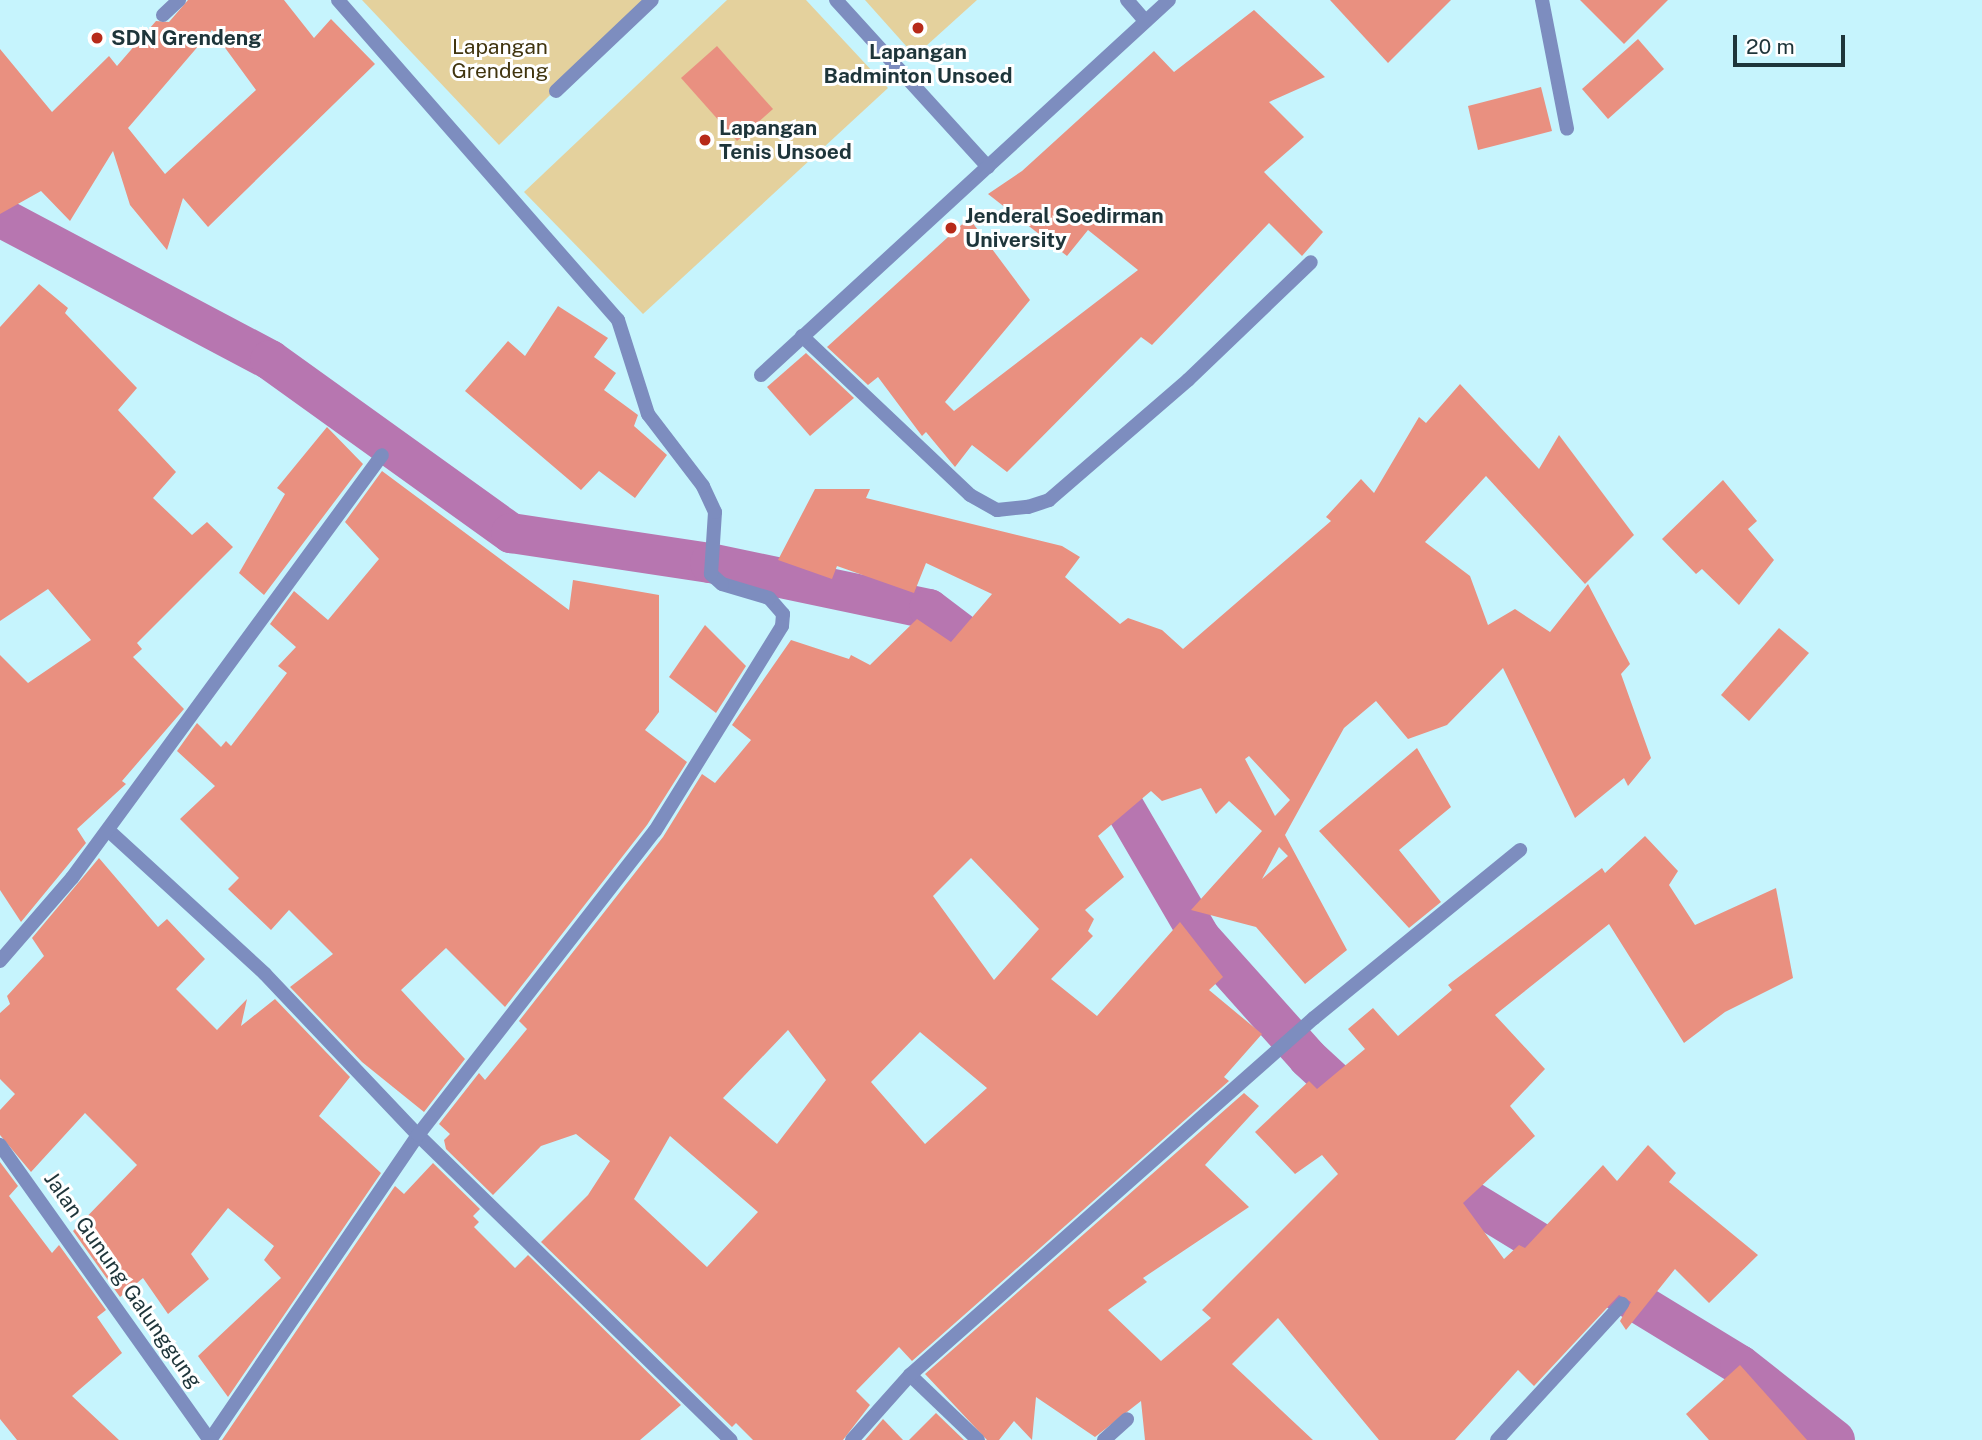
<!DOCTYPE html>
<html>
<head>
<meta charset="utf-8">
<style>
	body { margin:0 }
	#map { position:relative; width:1982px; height:1440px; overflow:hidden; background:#c6f4fd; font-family:"Public Sans",sans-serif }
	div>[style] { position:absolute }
	.green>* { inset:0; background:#e4d19d }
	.canal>* { height:40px; margin:-20px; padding:0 20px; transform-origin:20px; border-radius:20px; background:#b776b0 }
	.building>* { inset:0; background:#e99080 }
	.service>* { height:14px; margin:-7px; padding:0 7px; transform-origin:7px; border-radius:7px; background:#7d8dbf }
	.minor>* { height:14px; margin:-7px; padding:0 7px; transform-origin:7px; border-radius:7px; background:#7d8dbf }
	.tertiary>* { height:14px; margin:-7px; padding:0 7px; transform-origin:7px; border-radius:7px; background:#7d8dbf }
	.dots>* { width:19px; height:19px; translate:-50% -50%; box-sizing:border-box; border:4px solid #fff; border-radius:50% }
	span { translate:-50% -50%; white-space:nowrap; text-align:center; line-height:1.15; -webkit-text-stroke:6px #fff; paint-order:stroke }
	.poi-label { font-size:21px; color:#1e353a; font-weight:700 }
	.left { translate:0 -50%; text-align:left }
	.park-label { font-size:21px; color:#41350f }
	.street-label { font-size:21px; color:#1e353a }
	.scale { position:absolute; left:1733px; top:35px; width:112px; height:32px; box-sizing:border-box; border:4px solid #1e353a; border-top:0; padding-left:9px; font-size:21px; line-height:24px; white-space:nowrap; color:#1e353a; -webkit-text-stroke:5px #fff; paint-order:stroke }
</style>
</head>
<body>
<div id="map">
	<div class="green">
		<div style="clip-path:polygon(362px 0,647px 0,499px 145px)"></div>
		<div style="clip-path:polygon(727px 0,806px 0,888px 88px,643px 314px,524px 192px)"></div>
		<div style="clip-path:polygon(865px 0,977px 0,915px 56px)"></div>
	</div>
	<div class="canal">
		<div style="left:0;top:217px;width:306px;rotate:27.9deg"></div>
		<div style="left:270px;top:360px;width:297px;rotate:35.7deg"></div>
		<div style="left:511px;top:533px;width:201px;rotate:8.6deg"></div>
		<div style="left:710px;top:563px;width:224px;rotate:11.9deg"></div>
		<div style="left:929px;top:609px;width:93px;rotate:37.1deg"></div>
		<div style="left:1099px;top:764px;width:200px;rotate:59.7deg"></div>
		<div style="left:1200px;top:937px;width:162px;rotate:48.2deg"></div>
		<div style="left:1308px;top:1058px;width:83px;rotate:42.6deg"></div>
		<div style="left:1425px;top:1166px;width:31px;rotate:42deg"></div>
		<div style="left:1448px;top:1187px;width:342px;rotate:31.4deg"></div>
		<div style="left:1740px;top:1365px;width:121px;rotate:38.3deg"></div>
	</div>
	<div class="building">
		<div style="clip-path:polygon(evenodd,188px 0,284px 0,314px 38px,331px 19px,375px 64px,208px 227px,183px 198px,167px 250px,130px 205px,113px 151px,70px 221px,41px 191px,0 214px,0 49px,52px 112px,109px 56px,117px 66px,156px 21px,169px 22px,188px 0,212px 30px,256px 90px,165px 174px,128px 128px,212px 30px)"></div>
		<div style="clip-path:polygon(1330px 0,1451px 0,1388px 63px)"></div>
		<div style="clip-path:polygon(1580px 0,1668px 0,1624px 44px)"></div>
		<div style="clip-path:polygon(1254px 10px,1325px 77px,1269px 102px,1304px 137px,1264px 172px,1323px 232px,1302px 256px,1269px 223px,1152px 345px,1141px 337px,1007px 472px,972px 445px,955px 467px,926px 432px,922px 436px,878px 377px,868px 385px,827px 347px,969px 218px,1030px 300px,945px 402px,954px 411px,1138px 270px,1088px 230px,1067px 256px,988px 194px,1022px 171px,1154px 51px,1174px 72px)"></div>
		<div style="clip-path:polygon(1638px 39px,1664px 69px,1608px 119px,1582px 89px)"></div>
		<div style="clip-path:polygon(717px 46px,773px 109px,737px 141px,681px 78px)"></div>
		<div style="clip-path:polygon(1541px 87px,1552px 131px,1478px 150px,1468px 106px)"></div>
		<div style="clip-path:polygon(39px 284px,68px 308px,65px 313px,137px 388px,118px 410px,176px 472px,153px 498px,192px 535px,207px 522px,233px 547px,137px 643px,142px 649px,133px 657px,184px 709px,122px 781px,126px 784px,77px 829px,86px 843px,21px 922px,0 890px,0 655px,28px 683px,91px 640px,48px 589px,0 621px,0 327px)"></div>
		<div style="clip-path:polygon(558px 306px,608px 338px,594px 357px,616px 373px,604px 390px,638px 415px,634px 426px,667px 455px,635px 498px,599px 471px,581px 490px,465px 391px,508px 341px,525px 356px)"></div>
		<div style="clip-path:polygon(806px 353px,854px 398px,810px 436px,767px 387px)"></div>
		<div style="clip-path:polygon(evenodd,1460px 384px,1539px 469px,1559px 435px,1634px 535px,1585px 584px,1486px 476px,1425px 542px,1470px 576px,1488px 625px,1515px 609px,1550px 632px,1588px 584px,1630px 664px,1621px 674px,1651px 758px,1628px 786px,1624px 778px,1575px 818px,1503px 668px,1447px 725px,1408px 739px,1376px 701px,1344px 728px,1285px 835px,1347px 950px,1305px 984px,1256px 927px,1191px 910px,1262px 831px,1229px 801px,1216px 814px,1201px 788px,1162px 801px,1151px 791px,1098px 836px,1124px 877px,1085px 910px,1094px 919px,1088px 931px,1093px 936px,1051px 979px,1097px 1016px,1180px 922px,1223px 977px,1209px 990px,1262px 1034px,1224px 1077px,1229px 1081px,912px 1361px,899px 1347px,856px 1391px,870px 1405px,843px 1440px,753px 1440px,736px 1423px,732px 1427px,541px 1242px,588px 1195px,610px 1161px,576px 1134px,541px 1146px,493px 1195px,446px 1149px,444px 1140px,450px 1134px,439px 1124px,479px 1073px,485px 1080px,527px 1029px,519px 1021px,663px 837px,702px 774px,715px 783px,751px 740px,732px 725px,791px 640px,849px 659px,851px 655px,870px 665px,917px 619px,951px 642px,992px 594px,926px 563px,914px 593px,837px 566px,832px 579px,778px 560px,815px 489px,870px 489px,866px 498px,1062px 546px,1080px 557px,1065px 577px,1120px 624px,1128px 618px,1162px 630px,1183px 649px,1331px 521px,1326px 517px,1361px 479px,1374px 493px,1419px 417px,1426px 423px,1460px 384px,1249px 756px,1290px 800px,1275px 816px,1245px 759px,1249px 756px,1460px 384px,1279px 847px,1288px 856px,1262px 879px,1279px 847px,1460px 384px,971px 858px,1039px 929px,994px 980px,933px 896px,971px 858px,1460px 384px,788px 1030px,826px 1080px,777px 1144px,723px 1098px,788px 1030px,1460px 384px,920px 1032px,987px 1088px,925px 1144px,871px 1082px,920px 1032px,1460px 384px,670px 1136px,758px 1212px,707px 1267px,634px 1199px,670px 1136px)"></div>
		<div style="clip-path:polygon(327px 427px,363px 464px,264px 595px,239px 573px,285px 494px,277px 488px)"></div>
		<div style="clip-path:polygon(382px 471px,569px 610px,573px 580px,659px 595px,659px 712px,645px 730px,687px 762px,647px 825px,505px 1007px,446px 948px,401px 990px,465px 1059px,424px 1112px,362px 1062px,290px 987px,333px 954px,289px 910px,271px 930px,228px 889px,239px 878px,180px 819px,215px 786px,177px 751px,197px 723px,221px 747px,226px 741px,231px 746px,287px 673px,278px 666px,296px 647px,270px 624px,294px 591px,328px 620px,379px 559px,345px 522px)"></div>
		<div style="clip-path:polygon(1723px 480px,1757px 521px,1748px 529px,1774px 560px,1739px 605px,1702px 569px,1696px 574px,1662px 539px)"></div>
		<div style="clip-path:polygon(705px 625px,746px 666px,716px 713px,669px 677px)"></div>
		<div style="clip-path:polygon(1779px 628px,1809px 653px,1749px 721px,1721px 695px)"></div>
		<div style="clip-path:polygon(1417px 748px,1451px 807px,1399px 850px,1441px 902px,1409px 928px,1319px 831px)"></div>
		<div style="clip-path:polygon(1645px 836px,1678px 871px,1669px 885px,1695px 925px,1776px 888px,1793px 978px,1725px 1012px,1684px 1043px,1609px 924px,1495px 1015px,1545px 1069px,1510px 1106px,1535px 1136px,1463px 1203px,1504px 1259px,1519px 1245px,1525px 1248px,1603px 1165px,1617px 1181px,1648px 1145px,1676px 1173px,1669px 1182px,1758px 1255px,1709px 1303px,1675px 1269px,1626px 1330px,1620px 1321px,1631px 1302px,1619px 1295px,1534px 1386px,1518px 1370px,1455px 1440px,1379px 1440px,1278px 1318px,1232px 1364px,1313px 1440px,1145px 1440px,1141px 1401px,1095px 1437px,1036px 1397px,1032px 1440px,1014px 1421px,999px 1440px,987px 1440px,925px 1374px,1244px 1093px,1259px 1106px,1205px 1165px,1249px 1207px,1143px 1278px,1147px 1282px,1108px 1310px,1161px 1361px,1211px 1318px,1202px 1310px,1338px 1174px,1322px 1155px,1295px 1174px,1255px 1132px,1309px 1081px,1317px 1089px,1365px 1049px,1348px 1029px,1373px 1008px,1398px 1036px,1452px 990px,1448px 985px,1602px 868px,1605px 873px)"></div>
		<div style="clip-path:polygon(99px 858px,158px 927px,167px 919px,205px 959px,176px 989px,217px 1030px,247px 999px,241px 1026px,275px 999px,350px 1077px,319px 1116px,381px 1173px,228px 1397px,198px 1356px,281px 1278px,264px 1260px,274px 1246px,228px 1208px,191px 1254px,209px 1279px,168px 1314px,143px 1278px,120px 1297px,73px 1231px,137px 1165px,85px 1113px,31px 1172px,0 1135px,0 1110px,15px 1094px,0 1079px,0 1013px,10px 1004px,7px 996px,44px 956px,32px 938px)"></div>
		<div style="clip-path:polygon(0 1162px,18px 1186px,9px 1196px,52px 1253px,59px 1245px,106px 1310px,97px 1317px,122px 1353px,72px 1396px,119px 1440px,17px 1440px,0 1419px)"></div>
		<div style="clip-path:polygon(433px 1163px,480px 1209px,473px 1216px,479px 1222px,474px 1227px,515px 1268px,528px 1255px,681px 1405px,640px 1440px,222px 1440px,395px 1186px,404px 1194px)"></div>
		<div style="clip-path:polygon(1740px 1365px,1807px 1440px,1709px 1440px,1686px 1414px)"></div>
		<div style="clip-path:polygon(936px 1413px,964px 1440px,909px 1440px)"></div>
		<div style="clip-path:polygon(883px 1419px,903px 1440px,865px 1440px)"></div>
	</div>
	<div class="service">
		<div style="left:836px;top:0;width:226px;rotate:47.7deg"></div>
		<div style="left:1127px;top:0;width:28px;rotate:49deg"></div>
		<div style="left:163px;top:15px;width:22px;rotate:-43deg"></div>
		<div style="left:556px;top:91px;width:132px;rotate:-43.5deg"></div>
		<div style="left:802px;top:336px;width:231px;rotate:43.4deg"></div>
		<div style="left:970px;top:495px;width:31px;rotate:29deg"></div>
		<div style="left:997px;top:510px;width:31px;rotate:-6deg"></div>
		<div style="left:1028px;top:507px;width:22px;rotate:-18deg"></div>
		<div style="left:1049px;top:500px;width:184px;rotate:-40.8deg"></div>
		<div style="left:1188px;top:380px;width:170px;rotate:-43.8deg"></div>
		<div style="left:761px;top:375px;width:554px;rotate:-42.59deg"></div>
	</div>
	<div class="minor">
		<div style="left:1542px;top:0;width:131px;rotate:79deg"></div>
		<div style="left:108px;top:830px;width:213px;rotate:42.5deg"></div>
		<div style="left:265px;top:974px;width:222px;rotate:46.5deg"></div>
		<div style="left:418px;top:1135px;width:437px;rotate:44.3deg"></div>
		<div style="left:0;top:961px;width:110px;rotate:-49.1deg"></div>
		<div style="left:72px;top:878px;width:524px;rotate:-53.76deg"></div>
		<div style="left:910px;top:1375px;width:94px;rotate:43.7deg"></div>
		<div style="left:210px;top:1440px;width:369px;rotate:-55.7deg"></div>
		<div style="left:418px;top:1135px;width:385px;rotate:-52.1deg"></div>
		<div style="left:655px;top:831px;width:241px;rotate:-58.2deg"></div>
		<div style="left:782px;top:626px;width:12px;rotate:-85deg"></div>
		<div style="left:783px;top:614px;width:21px;rotate:-131deg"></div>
		<div style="left:769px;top:598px;width:49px;rotate:-163.4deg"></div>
		<div style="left:722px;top:584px;width:15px;rotate:-138deg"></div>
		<div style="left:711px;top:574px;width:62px;rotate:-86.3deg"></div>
		<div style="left:715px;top:512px;width:29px;rotate:-115deg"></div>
		<div style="left:703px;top:486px;width:91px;rotate:-127.4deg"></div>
		<div style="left:648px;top:414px;width:99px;rotate:-107.7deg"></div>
		<div style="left:618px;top:320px;width:425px;rotate:-131.2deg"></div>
		<div style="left:852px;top:1440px;width:87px;rotate:-48.3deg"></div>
		<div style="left:910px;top:1375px;width:539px;rotate:-41.47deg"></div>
		<div style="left:1314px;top:1018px;width:266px;rotate:-39.2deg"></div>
		<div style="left:1104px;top:1440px;width:31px;rotate:-42deg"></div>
		<div style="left:1497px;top:1440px;width:185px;rotate:-47.4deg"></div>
	</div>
	<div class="tertiary">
		<div style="left:0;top:1145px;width:362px;rotate:54.6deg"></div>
	</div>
	<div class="dots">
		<div style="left:918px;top:28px;background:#b72a19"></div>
		<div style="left:97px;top:38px;background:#b72a19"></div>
		<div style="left:705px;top:140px;background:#b72a19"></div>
		<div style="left:951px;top:228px;background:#b72a19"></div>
	</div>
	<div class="poi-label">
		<span class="left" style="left:111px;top:38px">SDN Grendeng</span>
		<span style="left:918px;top:64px">Lapangan<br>Badminton Unsoed</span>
		<span class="left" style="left:719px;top:140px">Lapangan<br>Tenis Unsoed</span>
		<span class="left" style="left:965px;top:228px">Jenderal Soedirman<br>University</span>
	</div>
	<div class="park-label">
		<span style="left:500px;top:59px">Lapangan<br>Grendeng</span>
	</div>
	<div class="street-label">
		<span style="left:123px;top:1280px;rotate:55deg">Jalan Gunung Galunggung</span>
	</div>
	<div class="scale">20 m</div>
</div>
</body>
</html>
